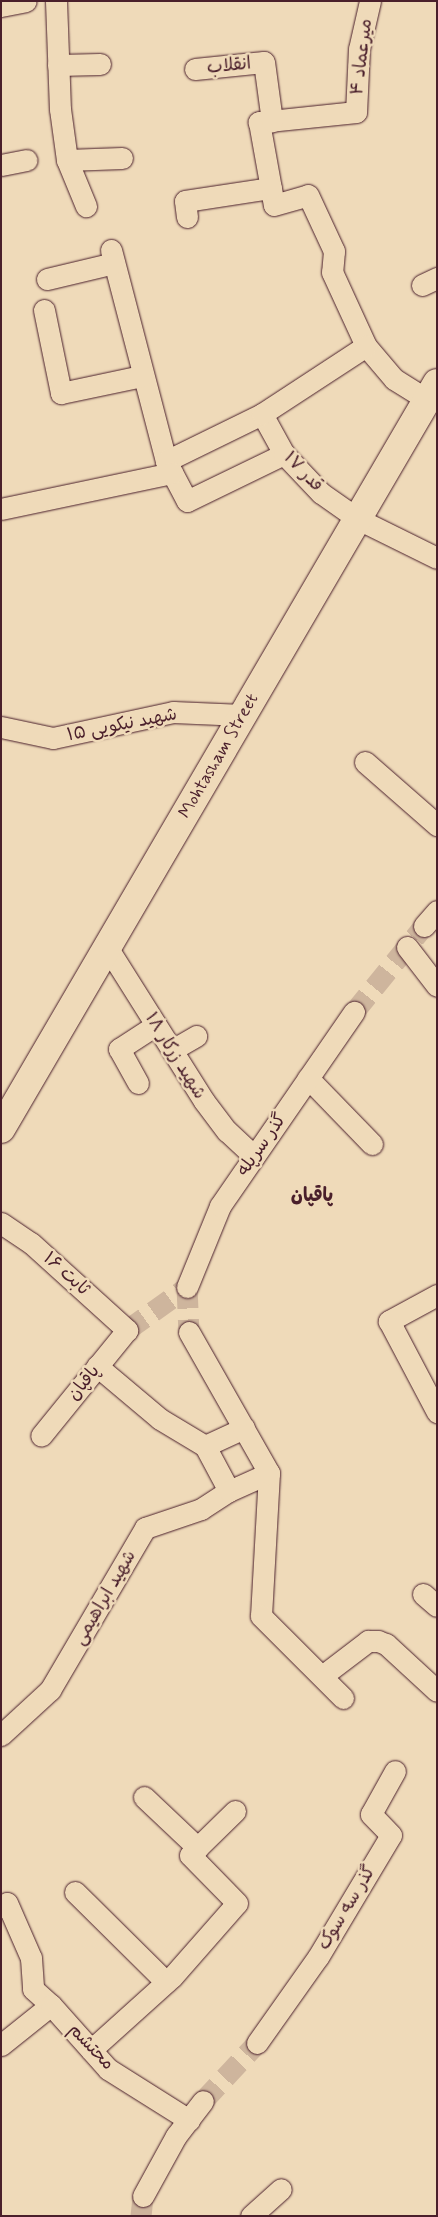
<!DOCTYPE html>
<html>
<head>
<meta charset="utf-8">
<style>
	body { margin:0 }
	#map { position:relative; width:438px; height:2217px; overflow:hidden; background:#efdab9; font-family:Mynerve,"Playpen Sans Arabic",sans-serif }
	div>[style] { position:absolute }
	.minor-tunnel>* { height:21px; margin-top:-10.5px; transform-origin:0; background:repeating-linear-gradient(90deg,#ceb59d 0 21px,transparent 0 32px) }
	.roads { filter:drop-shadow(0 0 1px #4a1f2b) drop-shadow(0 0 1px #4a1f2b) }
	.minor>* { height:21px; margin:-10.5px; padding:0 10.5px; transform-origin:10.5px; border-radius:10.5px; background:#efdab9 }
	.major>* { height:28px; margin:-14px; padding:0 14px; transform-origin:14px; border-radius:14px; background:#efdab9 }
	span { translate:-50% -50%; white-space:nowrap; text-align:center; line-height:1.15; -webkit-text-stroke:5px #efdab9; paint-order:stroke }
	.street-label { font-size:18px; color:#4a1f2b }
	.neighbourhood-label { font-size:19px; color:#4a1f2b; font-weight:700 }
	.frame { position:absolute; inset:0; border:2px solid #4a1f2b; pointer-events:none }
</style>
</head>
<body>
<div id="map">
	<div class="minor-tunnel">
		<div style="left:354px;top:1012px;width:111px;rotate:-50.9deg"></div>
		<div style="left:187px;top:1287px;width:45px;rotate:87.5deg"></div>
		<div style="left:127px;top:1330px;width:74px;rotate:-35.6deg"></div>
		<div style="left:203px;top:2101px;width:79px;rotate:-47deg"></div>
		<div style="left:141px;top:2216px;width:20px;rotate:-84deg"></div>
	</div>
	<div class="roads">
		<div class="minor">
			<div style="left:56px;top:1px;width:108px;rotate:87.9deg"></div>
			<div style="left:60px;top:109px;width:51px;rotate:82.2deg"></div>
			<div style="left:67px;top:160px;width:50px;rotate:67.6deg"></div>
			<div style="left:370px;top:1px;width:49px;rotate:102.9deg"></div>
			<div style="left:359px;top:49px;width:63px;rotate:92.7deg"></div>
			<div style="left:356px;top:112px;width:98px;rotate:174.1deg"></div>
			<div style="left:259px;top:122px;width:84px;rotate:79.8deg"></div>
			<div style="left:274px;top:205px;width:35px;rotate:-16deg"></div>
			<div style="left:308px;top:195px;width:62px;rotate:65.1deg"></div>
			<div style="left:334px;top:251px;width:21px;rotate:95deg"></div>
			<div style="left:332px;top:272px;width:81px;rotate:65.3deg"></div>
			<div style="left:366px;top:346px;width:43px;rotate:49.7deg"></div>
			<div style="left:394px;top:379px;width:39px;rotate:32deg"></div>
			<div style="left:1px;top:6px;width:25px;rotate:-11deg"></div>
			<div style="left:58px;top:65px;width:42px;rotate:-1.4deg"></div>
			<div style="left:195px;top:69px;width:69px;rotate:-5.8deg"></div>
			<div style="left:264px;top:62px;width:60px;rotate:82.3deg"></div>
			<div style="left:67px;top:160px;width:55px;rotate:-2.1deg"></div>
			<div style="left:1px;top:165px;width:26px;rotate:-11deg"></div>
			<div style="left:187px;top:217px;width:16px;rotate:-97deg"></div>
			<div style="left:185px;top:201px;width:87px;rotate:-8.6deg"></div>
			<div style="left:111px;top:250px;width:218px;rotate:75.4deg"></div>
			<div style="left:166px;top:461px;width:45px;rotate:62.3deg"></div>
			<div style="left:187px;top:501px;width:108px;rotate:-25.9deg"></div>
			<div style="left:47px;top:279px;width:69px;rotate:-13.4deg"></div>
			<div style="left:422px;top:285px;width:17px;rotate:-25deg"></div>
			<div style="left:44px;top:310px;width:85px;rotate:78.4deg"></div>
			<div style="left:61px;top:393px;width:83px;rotate:-11.9deg"></div>
			<div style="left:262px;top:414px;width:46px;rotate:61.2deg"></div>
			<div style="left:284px;top:454px;width:54px;rotate:46.5deg"></div>
			<div style="left:321px;top:493px;width:45px;rotate:35.1deg"></div>
			<div style="left:358px;top:519px;width:88px;rotate:26.3deg"></div>
			<div style="left:166px;top:461px;width:107px;rotate:-26.1deg"></div>
			<div style="left:262px;top:414px;width:124px;rotate:-33.2deg"></div>
			<div style="left:1px;top:509px;width:175px;rotate:-11.9deg"></div>
			<div style="left:1px;top:727px;width:53px;rotate:11.9deg"></div>
			<div style="left:53px;top:738px;width:123px;rotate:-12.2deg"></div>
			<div style="left:173px;top:712px;width:70px;rotate:2.5deg"></div>
			<div style="left:365px;top:762px;width:96px;rotate:41.2deg"></div>
			<div style="left:424px;top:926px;width:20px;rotate:-49deg"></div>
			<div style="left:107px;top:947px;width:182px;rotate:57.8deg"></div>
			<div style="left:204px;top:1101px;width:38px;rotate:53deg"></div>
			<div style="left:227px;top:1131px;width:37px;rotate:43deg"></div>
			<div style="left:407px;top:947px;width:49px;rotate:52.4deg"></div>
			<div style="left:172px;top:1050px;width:28px;rotate:-30deg"></div>
			<div style="left:308px;top:1078px;width:92px;rotate:45.9deg"></div>
			<div style="left:138px;top:1083px;width:39px;rotate:-119deg"></div>
			<div style="left:119px;top:1049px;width:44px;rotate:-33deg"></div>
			<div style="left:1px;top:1223px;width:36px;rotate:34deg"></div>
			<div style="left:31px;top:1243px;width:130px;rotate:42.2deg"></div>
			<div style="left:127px;top:1330px;width:136px;rotate:129.1deg"></div>
			<div style="left:187px;top:1287px;width:87px;rotate:-67.8deg"></div>
			<div style="left:220px;top:1206px;width:236px;rotate:-55.4deg"></div>
			<div style="left:437px;top:1295px;width:55px;rotate:151.6deg"></div>
			<div style="left:389px;top:1321px;width:103px;rotate:62.2deg"></div>
			<div style="left:97px;top:1366px;width:82px;rotate:40.1deg"></div>
			<div style="left:160px;top:1419px;width:52px;rotate:31deg"></div>
			<div style="left:205px;top:1446px;width:51px;rotate:61.9deg"></div>
			<div style="left:205px;top:1446px;width:43px;rotate:-24.8deg"></div>
			<div style="left:269px;top:1473px;width:143px;rotate:93.2deg"></div>
			<div style="left:261px;top:1616px;width:116px;rotate:45deg"></div>
			<div style="left:423px;top:1594px;width:18px;rotate:41deg"></div>
			<div style="left:322px;top:1676px;width:58px;rotate:-37.3deg"></div>
			<div style="left:368px;top:1641px;width:10px"></div>
			<div style="left:378px;top:1641px;width:9px;rotate:21deg"></div>
			<div style="left:386px;top:1644px;width:69px;rotate:42.7deg"></div>
			<div style="left:1px;top:1735px;width:67px;rotate:-42.6deg"></div>
			<div style="left:50px;top:1690px;width:188px;rotate:-59.6deg"></div>
			<div style="left:145px;top:1528px;width:59px;rotate:-18.7deg"></div>
			<div style="left:201px;top:1509px;width:33px;rotate:-33deg"></div>
			<div style="left:229px;top:1491px;width:44px;rotate:-24.2deg"></div>
			<div style="left:269px;top:1473px;width:162px;rotate:-119.6deg"></div>
			<div style="left:144px;top:1797px;width:74px;rotate:43.4deg"></div>
			<div style="left:75px;top:1892px;width:128px;rotate:44.7deg"></div>
			<div style="left:1px;top:1907px;width:7px;rotate:-34deg"></div>
			<div style="left:7px;top:1903px;width:60px;rotate:66.4deg"></div>
			<div style="left:31px;top:1958px;width:31px;rotate:86deg"></div>
			<div style="left:33px;top:1989px;width:24px;rotate:42deg"></div>
			<div style="left:257px;top:2043px;width:105px;rotate:-54.7deg"></div>
			<div style="left:318px;top:1957px;width:142px;rotate:-59.1deg"></div>
			<div style="left:391px;top:1835px;width:29px;rotate:-134deg"></div>
			<div style="left:371px;top:1814px;width:49px;rotate:-60.8deg"></div>
			<div style="left:1px;top:2045px;width:64px;rotate:-38.7deg"></div>
			<div style="left:51px;top:2005px;width:86px;rotate:48.3deg"></div>
			<div style="left:108px;top:2069px;width:96px;rotate:32.2deg"></div>
			<div style="left:91px;top:2050px;width:109px;rotate:-42deg"></div>
			<div style="left:172px;top:1977px;width:98px;rotate:-48.7deg"></div>
			<div style="left:237px;top:1903px;width:67px;rotate:-134.4deg"></div>
			<div style="left:190px;top:1855px;width:63px;rotate:-44.4deg"></div>
			<div style="left:143px;top:2196px;width:68px;rotate:-61.2deg"></div>
			<div style="left:176px;top:2136px;width:44px;rotate:-52.4deg"></div>
			<div style="left:251px;top:2216px;width:40px;rotate:-42deg"></div>
		</div>
		<div class="major">
			<div style="left:1px;top:1129px;width:864px;rotate:-59.7deg"></div>
		</div>
	</div>
	<div class="street-label">
		<span style="left:362px;top:57px;rotate:-83deg">میرعماد ۴</span>
		<span style="left:229px;top:66px;rotate:-6deg">انقلاب</span>
		<span style="left:303px;top:472px;rotate:46deg">قدر ۱۷</span>
		<span style="left:122px;top:725px;rotate:-11deg">شهید نیکویی ۱۵</span>
		<span style="left:219px;top:756px;rotate:-60deg">Mohtasham Street</span>
		<span style="left:175px;top:1056px;rotate:58deg">شهید زرکار ۱۸</span>
		<span style="left:262px;top:1145px;rotate:-55deg">گذر سرپله</span>
		<span style="left:66px;top:1274px;rotate:42deg">ثابت ۱۶</span>
		<span style="left:84px;top:1383px;rotate:-51deg">پاقپان</span>
		<span style="left:105px;top:1598px;rotate:-60deg">شهید ابراهیمی</span>
		<span style="left:347px;top:1908px;rotate:-59deg">گذر سه سوک</span>
		<span style="left:91px;top:2047px;rotate:46deg">محتشم</span>
	</div>
	<div class="neighbourhood-label">
		<span style="left:312px;top:1196px">پاقپان</span>
	</div>
	<div class="frame"></div>
</div>
</body>
</html>
